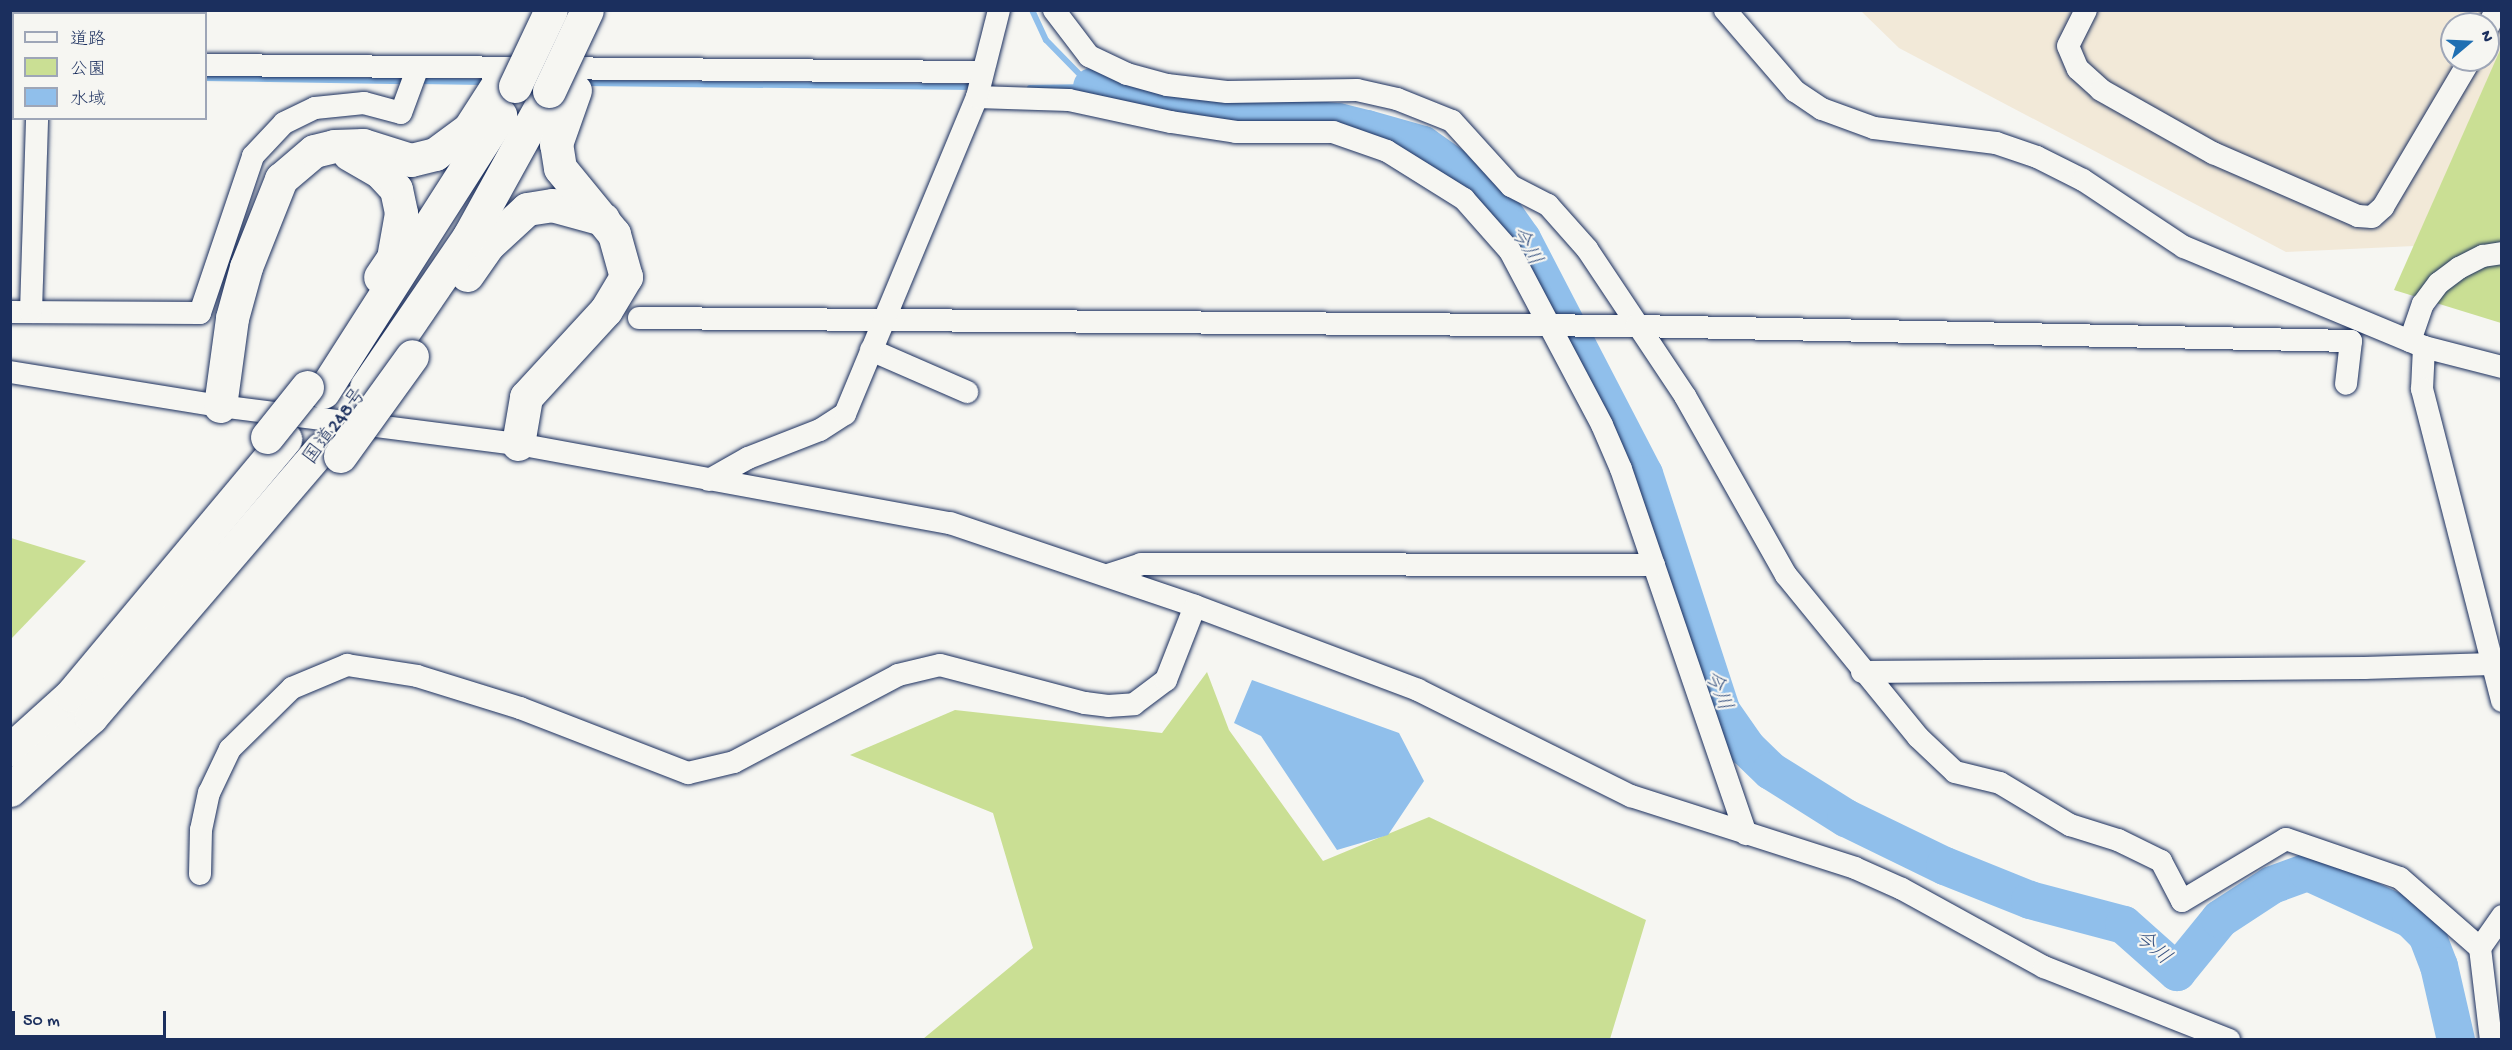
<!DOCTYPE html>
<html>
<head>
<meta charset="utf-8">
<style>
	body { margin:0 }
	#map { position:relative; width:2512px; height:1050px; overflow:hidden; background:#f6f6f2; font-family:"Gochi Hand","Klee One",sans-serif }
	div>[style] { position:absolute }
	.built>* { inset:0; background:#f2e9d8 }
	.green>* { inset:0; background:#cadf94 }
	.water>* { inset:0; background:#90bfeb }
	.stream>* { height:6px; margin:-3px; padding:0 3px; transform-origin:3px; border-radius:3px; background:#90bfeb }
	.river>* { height:38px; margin:-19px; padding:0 19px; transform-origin:19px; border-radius:19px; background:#90bfeb }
	.roads { filter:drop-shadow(0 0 2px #1b2f5e) drop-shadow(0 0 2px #1b2f5e) }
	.minor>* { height:22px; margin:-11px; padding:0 11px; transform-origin:11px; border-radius:11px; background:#f6f6f2 }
	.highway>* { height:33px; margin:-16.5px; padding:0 16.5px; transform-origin:16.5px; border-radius:16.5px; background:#f6f6f2 }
	.bridges { filter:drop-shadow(0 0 2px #1b2f5e) drop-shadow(0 0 2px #1b2f5e) }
	.highway-bridge>* { height:33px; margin:-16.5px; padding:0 16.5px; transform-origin:16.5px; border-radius:16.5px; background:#f6f6f2 }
	span { translate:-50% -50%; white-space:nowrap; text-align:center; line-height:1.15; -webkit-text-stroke:4.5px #f6f6f2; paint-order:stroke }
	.street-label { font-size:20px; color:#1b2f5e }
	.water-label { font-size:21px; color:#385381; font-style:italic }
	.frame { position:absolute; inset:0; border:12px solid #1b2f5e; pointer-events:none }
	.legend { position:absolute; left:12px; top:12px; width:195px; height:108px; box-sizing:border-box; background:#f6f6f2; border:2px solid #9ea6b7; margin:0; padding:8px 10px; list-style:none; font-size:18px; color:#1b2f5e }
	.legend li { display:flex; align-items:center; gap:12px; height:30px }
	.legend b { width:30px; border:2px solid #9ea6b7 }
	.north { position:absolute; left:2440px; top:12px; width:60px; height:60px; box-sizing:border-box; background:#f6f6f2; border:2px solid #9ea6b7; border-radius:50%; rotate:71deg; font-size:16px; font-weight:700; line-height:24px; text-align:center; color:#1b2f5e }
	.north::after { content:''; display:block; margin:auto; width:21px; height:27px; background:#1f6fb2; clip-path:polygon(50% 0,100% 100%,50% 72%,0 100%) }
	.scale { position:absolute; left:12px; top:1011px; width:154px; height:27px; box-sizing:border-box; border:3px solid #1b2f5e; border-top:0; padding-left:8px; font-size:18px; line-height:21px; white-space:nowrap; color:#1b2f5e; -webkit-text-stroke:4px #f6f6f2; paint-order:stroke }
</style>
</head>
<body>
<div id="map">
	<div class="built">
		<div style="clip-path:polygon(evenodd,1861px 11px,2501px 11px,2501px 130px,2457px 244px,2286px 252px,1899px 48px,1861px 11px,2452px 24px,2488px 24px,2488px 60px,2452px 60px,2452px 24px)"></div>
	</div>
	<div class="green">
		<div style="clip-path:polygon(2501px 48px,2501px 323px,2394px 290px)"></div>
		<div style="clip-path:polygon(11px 538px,86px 561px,11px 639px,10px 538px)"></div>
		<div style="clip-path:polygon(1207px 672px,1229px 730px,1323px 861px,1429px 817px,1646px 920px,1610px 1039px,923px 1039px,1033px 948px,993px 813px,850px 755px,955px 710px,1162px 733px)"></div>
	</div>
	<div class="water">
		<div style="clip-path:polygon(1252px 680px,1399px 733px,1424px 781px,1388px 835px,1337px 850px,1261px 736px,1234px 723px)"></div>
	</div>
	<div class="stream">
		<div style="left:1032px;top:10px;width:33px;rotate:65deg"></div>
		<div style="left:1046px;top:40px;width:64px;rotate:45.6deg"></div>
		<div style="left:10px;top:77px;width:4px"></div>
		<div style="left:206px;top:78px;width:201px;rotate:0.9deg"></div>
		<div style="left:418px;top:81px;width:67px;rotate:0.9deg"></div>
		<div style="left:583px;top:83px;width:391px;rotate:0.6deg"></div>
		<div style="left:1030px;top:88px;width:62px;rotate:-0.9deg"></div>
	</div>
	<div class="river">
		<div style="left:1092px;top:87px;width:58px;rotate:17.2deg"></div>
		<div style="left:1147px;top:104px;width:192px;rotate:5.4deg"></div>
		<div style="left:1338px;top:122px;width:30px;rotate:14deg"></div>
		<div style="left:1367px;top:129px;width:58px;rotate:15.9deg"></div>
		<div style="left:1423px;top:145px;width:80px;rotate:35.3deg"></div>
		<div style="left:1488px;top:191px;width:59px;rotate:54.7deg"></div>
		<div style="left:1522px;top:239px;width:265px;rotate:62.6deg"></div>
		<div style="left:1644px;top:474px;width:250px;rotate:71.9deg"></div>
		<div style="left:1722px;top:712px;width:44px;rotate:55.2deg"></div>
		<div style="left:1747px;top:748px;width:33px;rotate:44deg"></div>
		<div style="left:1771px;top:771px;width:89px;rotate:32.1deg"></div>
		<div style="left:1846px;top:818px;width:110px;rotate:25.9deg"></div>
		<div style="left:1945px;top:866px;width:92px;rotate:21.8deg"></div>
		<div style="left:2030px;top:900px;width:97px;rotate:14.9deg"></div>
		<div style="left:2124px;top:925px;width:71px;rotate:41.6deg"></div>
		<div style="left:2177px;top:972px;width:68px;rotate:-50.9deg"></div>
		<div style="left:2220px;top:919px;width:62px;rotate:-33.2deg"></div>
		<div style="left:2272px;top:885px;width:38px;rotate:-20deg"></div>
		<div style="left:2308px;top:872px;width:113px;rotate:24.5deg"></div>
		<div style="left:2411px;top:919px;width:23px;rotate:45deg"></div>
		<div style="left:2427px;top:935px;width:33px;rotate:69deg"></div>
		<div style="left:2439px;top:966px;width:76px;rotate:77.1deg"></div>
	</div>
	<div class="roads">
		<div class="minor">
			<div style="left:1054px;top:10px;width:58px;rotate:52.7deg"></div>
			<div style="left:1089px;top:56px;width:42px;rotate:25.3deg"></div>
			<div style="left:1127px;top:74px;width:41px;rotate:15.4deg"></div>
			<div style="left:1167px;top:85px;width:60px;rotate:6.7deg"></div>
			<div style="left:1227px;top:92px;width:130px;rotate:-0.9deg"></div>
			<div style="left:1357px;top:90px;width:41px;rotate:12.7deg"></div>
			<div style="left:1397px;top:99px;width:59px;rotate:21.8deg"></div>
			<div style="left:1452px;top:121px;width:88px;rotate:47.8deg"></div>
			<div style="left:1511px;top:186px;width:42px;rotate:27.2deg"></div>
			<div style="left:1548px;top:205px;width:59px;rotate:48.4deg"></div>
			<div style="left:1587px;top:249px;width:177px;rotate:56.3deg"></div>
			<div style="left:1685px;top:396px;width:206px;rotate:60.6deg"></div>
			<div style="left:1786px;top:575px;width:209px;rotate:50.8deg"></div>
			<div style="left:1918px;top:737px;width:51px;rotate:43.4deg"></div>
			<div style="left:1955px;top:772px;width:46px;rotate:13.7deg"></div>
			<div style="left:2000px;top:783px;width:82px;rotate:31deg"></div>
			<div style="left:2070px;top:825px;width:50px;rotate:17.4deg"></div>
			<div style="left:2118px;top:840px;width:48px;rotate:26deg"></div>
			<div style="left:2161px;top:861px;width:45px;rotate:62.3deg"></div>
			<div style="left:2182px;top:901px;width:121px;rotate:-30.8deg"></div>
			<div style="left:2286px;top:839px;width:120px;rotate:18.9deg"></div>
			<div style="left:2400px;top:878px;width:106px;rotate:41.2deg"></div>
			<div style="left:2480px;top:948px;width:93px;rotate:83.2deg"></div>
			<div style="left:1725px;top:10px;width:107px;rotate:49.2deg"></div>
			<div style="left:1795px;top:91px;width:32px;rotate:34deg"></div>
			<div style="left:1822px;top:109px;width:55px;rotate:20.1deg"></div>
			<div style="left:1874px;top:128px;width:123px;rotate:7deg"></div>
			<div style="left:1996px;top:143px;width:43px;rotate:18.9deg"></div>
			<div style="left:2037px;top:157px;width:51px;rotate:26.6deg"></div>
			<div style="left:2083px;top:180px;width:121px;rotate:33.6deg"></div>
			<div style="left:2184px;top:247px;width:260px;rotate:22.6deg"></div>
			<div style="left:2424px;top:347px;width:81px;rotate:14.4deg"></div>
			<div style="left:2086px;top:10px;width:40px;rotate:116.6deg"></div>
			<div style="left:2068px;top:46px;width:25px;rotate:67deg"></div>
			<div style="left:2078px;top:69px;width:31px;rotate:42deg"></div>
			<div style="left:2101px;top:90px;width:129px;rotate:29.4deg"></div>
			<div style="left:2213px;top:153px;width:158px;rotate:23.5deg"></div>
			<div style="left:2358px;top:216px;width:14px;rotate:4deg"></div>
			<div style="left:2372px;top:217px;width:15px;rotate:-42deg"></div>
			<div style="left:2383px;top:207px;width:171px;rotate:-59.4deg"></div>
			<div style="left:39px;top:14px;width:4px;rotate:-90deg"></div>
			<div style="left:2488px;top:27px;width:19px;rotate:-65deg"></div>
			<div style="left:10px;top:62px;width:4px"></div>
			<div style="left:206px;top:65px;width:776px;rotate:0.52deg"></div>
			<div style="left:977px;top:97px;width:92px;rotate:1.9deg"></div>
			<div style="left:1069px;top:100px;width:104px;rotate:12.2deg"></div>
			<div style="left:1171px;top:122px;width:66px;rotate:8.7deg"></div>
			<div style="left:1236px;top:132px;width:97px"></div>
			<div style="left:1333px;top:132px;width:57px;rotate:19.4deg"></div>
			<div style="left:1387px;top:151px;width:91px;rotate:31.9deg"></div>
			<div style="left:1464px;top:199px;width:69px;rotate:48.5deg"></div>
			<div style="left:1510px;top:251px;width:197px;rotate:62.1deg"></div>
			<div style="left:1602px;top:425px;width:48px;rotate:66.6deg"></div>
			<div style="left:1621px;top:469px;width:386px;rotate:71.1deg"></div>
			<div style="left:10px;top:312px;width:190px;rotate:0.3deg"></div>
			<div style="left:200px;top:313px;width:166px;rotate:-71.3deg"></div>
			<div style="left:253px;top:156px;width:45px;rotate:-46.8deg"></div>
			<div style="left:284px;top:123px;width:34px;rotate:-26deg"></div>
			<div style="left:315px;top:108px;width:49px;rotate:-5.8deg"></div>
			<div style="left:364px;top:103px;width:38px;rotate:15deg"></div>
			<div style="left:401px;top:113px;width:49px;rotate:-69.7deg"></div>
			<div style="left:31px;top:312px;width:194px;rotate:-88.2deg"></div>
			<div style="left:639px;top:318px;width:997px;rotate:0.46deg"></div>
			<div style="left:1636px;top:326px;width:715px;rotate:1.2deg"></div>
			<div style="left:2351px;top:341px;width:43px;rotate:96.6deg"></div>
			<div style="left:2410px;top:341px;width:39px;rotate:-71deg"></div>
			<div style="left:2423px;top:304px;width:26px;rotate:-53deg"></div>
			<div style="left:2439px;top:283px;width:25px;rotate:-37deg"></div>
			<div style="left:2459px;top:268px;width:27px;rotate:-27deg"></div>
			<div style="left:2483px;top:256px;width:19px;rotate:-9deg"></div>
			<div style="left:2424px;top:347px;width:42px;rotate:92.7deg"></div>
			<div style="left:2422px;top:389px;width:322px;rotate:75.6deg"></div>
			<div style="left:871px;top:350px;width:105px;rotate:23.6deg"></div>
			<div style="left:10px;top:372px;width:213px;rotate:9.2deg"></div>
			<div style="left:220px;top:406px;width:300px;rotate:7.3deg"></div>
			<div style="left:518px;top:444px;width:439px;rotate:10.4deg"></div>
			<div style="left:950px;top:523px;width:259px;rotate:18.7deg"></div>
			<div style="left:1195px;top:606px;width:238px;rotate:20.6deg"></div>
			<div style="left:1418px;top:690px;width:238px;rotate:26.5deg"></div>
			<div style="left:1631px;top:796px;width:235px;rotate:17.8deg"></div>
			<div style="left:1855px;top:868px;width:51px;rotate:24.1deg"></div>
			<div style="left:1902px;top:889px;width:162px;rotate:28.8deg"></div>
			<div style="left:2044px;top:967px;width:199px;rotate:21.5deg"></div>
			<div style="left:709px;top:480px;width:45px;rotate:-29.4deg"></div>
			<div style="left:748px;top:458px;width:77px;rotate:-21.3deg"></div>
			<div style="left:820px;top:430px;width:30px;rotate:-33deg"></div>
			<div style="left:845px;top:414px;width:343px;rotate:-67.4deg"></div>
			<div style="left:977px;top:97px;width:90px;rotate:-75.8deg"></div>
			<div style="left:1108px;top:575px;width:35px;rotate:-18deg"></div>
			<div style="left:1141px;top:564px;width:513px;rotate:0.11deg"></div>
			<div style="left:1862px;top:672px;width:502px;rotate:-0.46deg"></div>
			<div style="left:2364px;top:668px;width:128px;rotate:-1.8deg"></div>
			<div style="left:200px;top:874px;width:44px;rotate:-88.7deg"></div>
			<div style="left:201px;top:830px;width:38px;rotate:-78deg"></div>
			<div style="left:209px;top:793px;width:49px;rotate:-64.5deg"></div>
			<div style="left:230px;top:749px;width:87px;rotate:-44.5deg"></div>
			<div style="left:292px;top:688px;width:60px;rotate:-22.7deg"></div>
			<div style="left:347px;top:665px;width:71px;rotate:8.9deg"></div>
			<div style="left:417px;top:676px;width:108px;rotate:17.3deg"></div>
			<div style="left:520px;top:708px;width:180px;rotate:21.2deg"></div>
			<div style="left:688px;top:773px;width:47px;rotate:-13.4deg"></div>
			<div style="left:734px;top:762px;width:186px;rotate:-27.9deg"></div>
			<div style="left:898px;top:675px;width:43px;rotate:-13.4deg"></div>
			<div style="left:940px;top:665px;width:150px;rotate:14.7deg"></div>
			<div style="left:1085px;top:703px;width:23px;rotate:7deg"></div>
			<div style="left:1108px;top:706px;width:26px;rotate:-4deg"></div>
			<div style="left:1134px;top:704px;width:40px;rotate:-37deg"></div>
			<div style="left:1166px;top:680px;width:79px;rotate:-68.6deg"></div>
			<div style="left:2480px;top:948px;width:39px;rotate:-55deg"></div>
		</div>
		<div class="highway">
			<div style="left:349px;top:154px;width:36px;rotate:30deg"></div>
			<div style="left:380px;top:172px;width:23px;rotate:47deg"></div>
			<div style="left:396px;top:189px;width:25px;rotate:78deg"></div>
			<div style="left:401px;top:213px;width:46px;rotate:100.1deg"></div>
			<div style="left:393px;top:258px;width:23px;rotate:124deg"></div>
			<div style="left:467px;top:275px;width:35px;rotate:-55deg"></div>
			<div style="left:487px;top:246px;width:54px;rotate:-42.8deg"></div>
			<div style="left:527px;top:209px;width:25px;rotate:-9deg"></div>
			<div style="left:552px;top:205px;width:53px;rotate:15.4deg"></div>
			<div style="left:366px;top:387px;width:183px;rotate:-55.7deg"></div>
			<div style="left:469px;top:236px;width:166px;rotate:-61.1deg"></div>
			<div style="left:323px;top:392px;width:329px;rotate:-57.4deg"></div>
			<div style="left:220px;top:406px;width:89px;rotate:-82.2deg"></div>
			<div style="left:232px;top:318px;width:53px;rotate:-74.6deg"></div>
			<div style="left:246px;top:267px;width:95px;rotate:-68.3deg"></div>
			<div style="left:281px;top:179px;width:43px;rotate:-40.3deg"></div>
			<div style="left:314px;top:151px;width:21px;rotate:-14deg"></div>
			<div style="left:334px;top:146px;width:29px;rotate:-2deg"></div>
			<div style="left:363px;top:145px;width:50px;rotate:17.4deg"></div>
			<div style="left:411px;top:160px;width:25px;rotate:-14deg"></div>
			<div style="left:435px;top:154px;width:42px;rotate:-36.3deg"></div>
			<div style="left:469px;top:129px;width:50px;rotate:-57.3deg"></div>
			<div style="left:518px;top:444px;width:48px;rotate:-80.3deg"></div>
			<div style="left:526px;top:397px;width:118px;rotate:-47.4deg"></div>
			<div style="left:606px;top:310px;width:39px;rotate:-59deg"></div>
			<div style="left:626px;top:277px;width:45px;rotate:-105.6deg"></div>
			<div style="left:614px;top:234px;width:85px;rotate:-129.3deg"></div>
			<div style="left:560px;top:168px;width:24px;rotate:-99deg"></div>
			<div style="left:556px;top:144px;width:57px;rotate:-70.6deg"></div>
			<div style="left:10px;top:750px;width:82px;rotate:-42deg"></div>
			<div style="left:71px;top:695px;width:334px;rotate:-50.1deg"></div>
			<div style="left:10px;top:790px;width:109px;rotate:-42deg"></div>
			<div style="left:91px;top:717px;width:353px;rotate:-49.4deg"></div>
		</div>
	</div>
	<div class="bridges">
		<div class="highway-bridge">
			<div style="left:515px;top:86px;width:84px;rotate:-64.7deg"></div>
			<div style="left:549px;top:91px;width:89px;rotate:-64.9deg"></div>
			<div style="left:267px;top:437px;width:64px;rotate:-51.3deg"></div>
			<div style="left:340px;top:456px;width:123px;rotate:-54.2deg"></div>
		</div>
	</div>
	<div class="street-label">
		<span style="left:336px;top:427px;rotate:-53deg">国道248号</span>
	</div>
	<div class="water-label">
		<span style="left:1524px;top:247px;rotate:60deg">今川</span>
		<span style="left:1716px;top:691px;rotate:69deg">今川</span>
		<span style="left:2151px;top:949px;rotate:41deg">今川</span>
	</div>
	<div class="frame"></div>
	<ul class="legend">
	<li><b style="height:8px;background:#f6f6f2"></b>道路</li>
	<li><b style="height:16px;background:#cadf94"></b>公園</li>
	<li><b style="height:16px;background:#90bfeb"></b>水域</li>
	</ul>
	<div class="north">N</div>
	<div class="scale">50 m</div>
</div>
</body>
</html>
